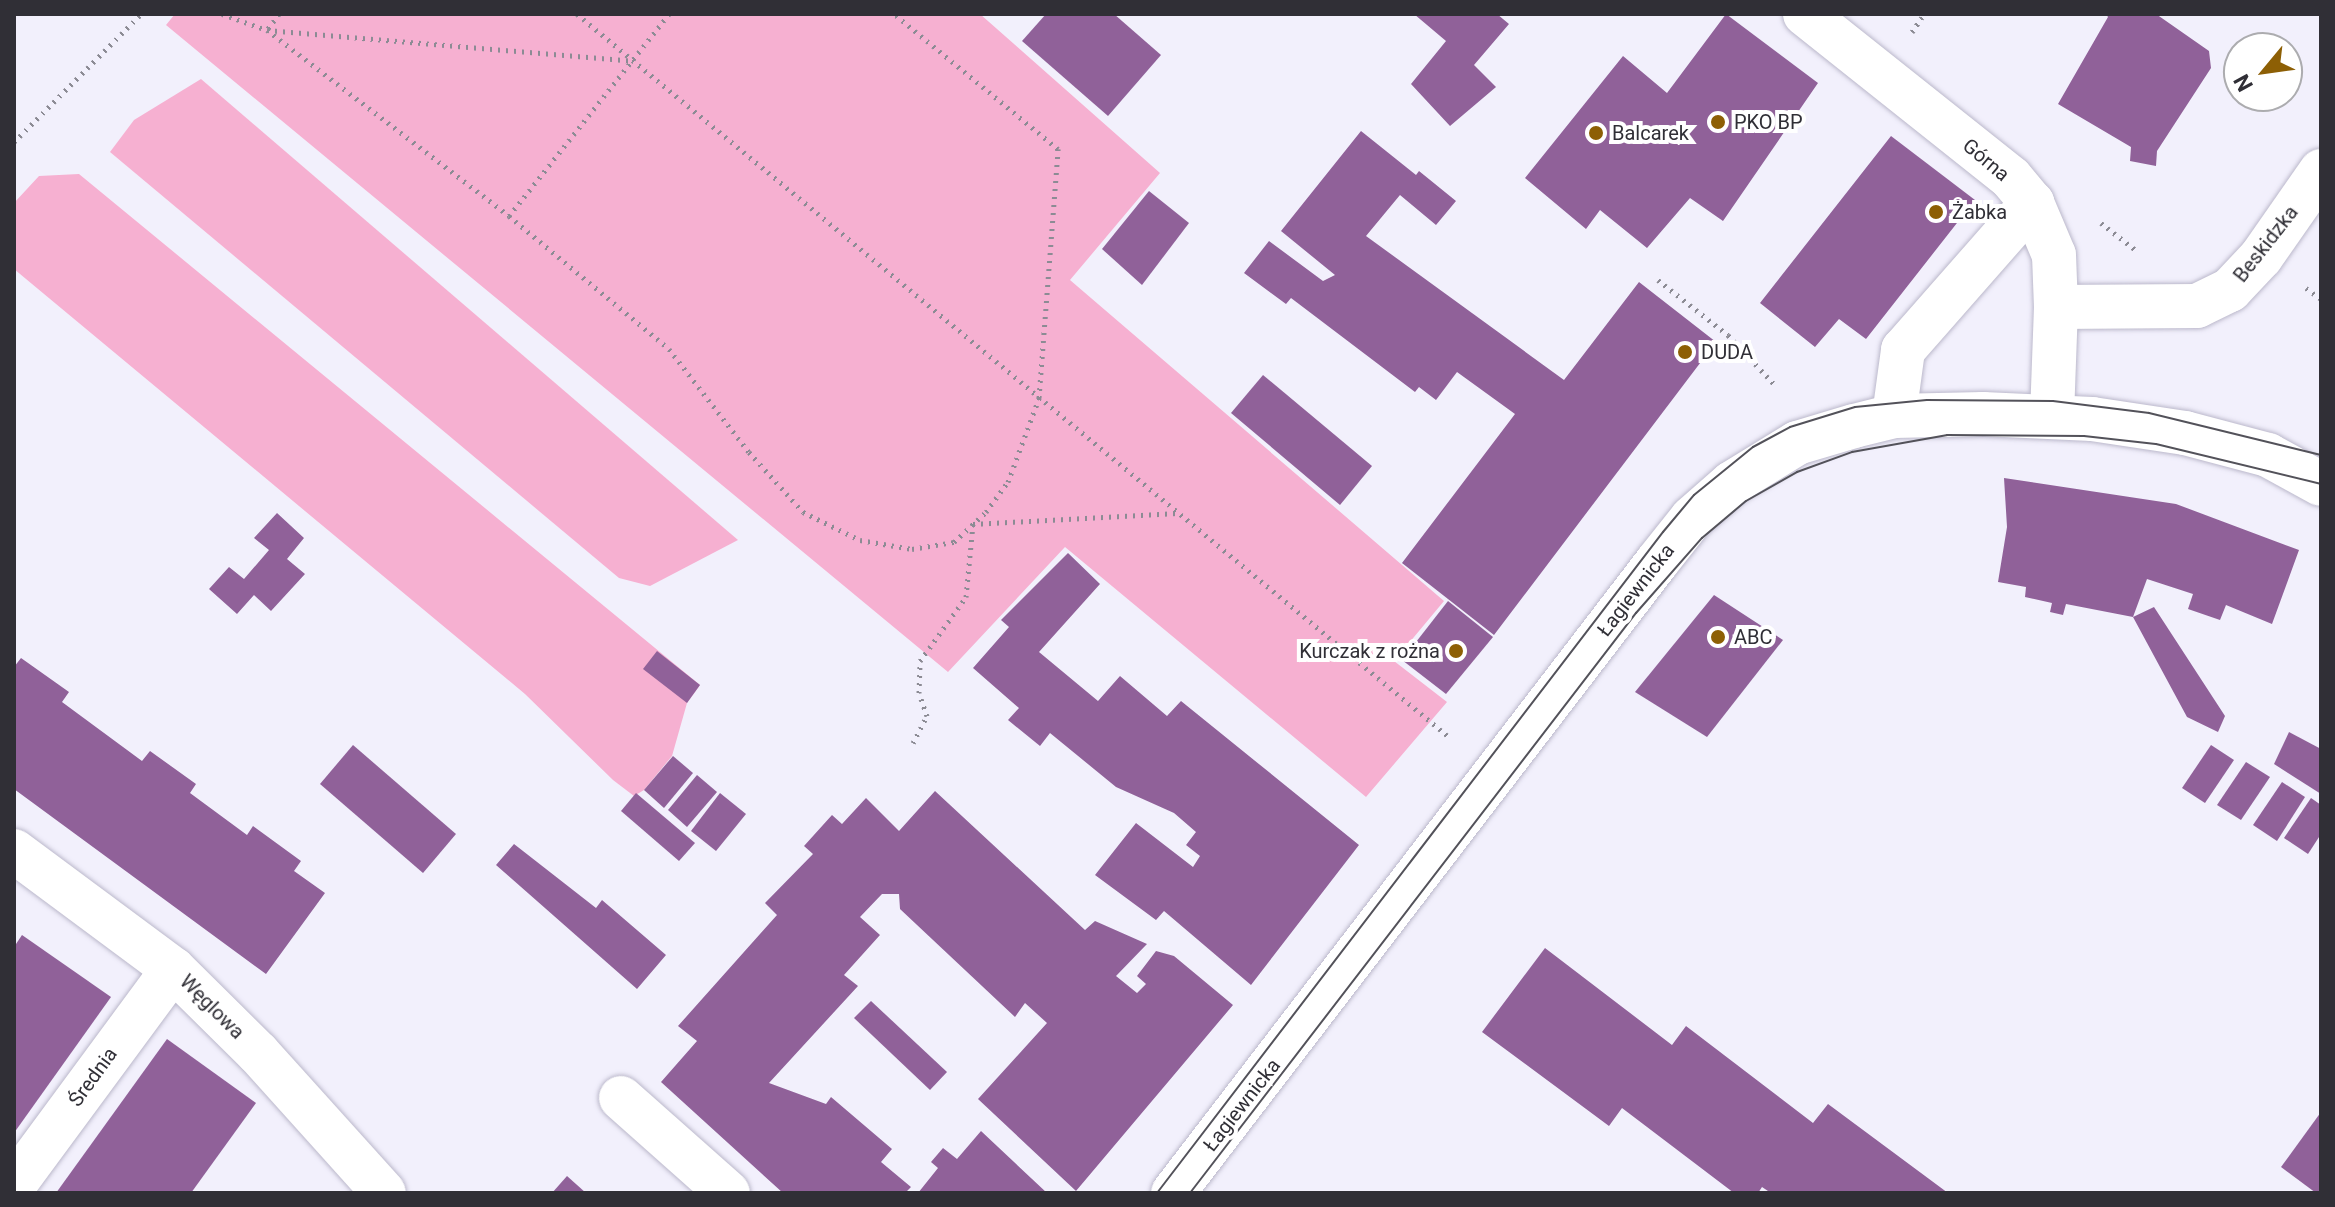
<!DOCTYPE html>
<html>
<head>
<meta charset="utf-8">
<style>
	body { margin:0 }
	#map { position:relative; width:2335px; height:1207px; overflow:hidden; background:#f2f0fc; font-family:Roboto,sans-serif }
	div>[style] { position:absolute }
	.green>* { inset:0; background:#f6b0d1 }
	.building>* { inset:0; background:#906199 }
	.path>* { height:5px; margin-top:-2.5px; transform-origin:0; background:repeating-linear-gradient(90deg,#8c8b94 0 2px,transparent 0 8px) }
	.roads { filter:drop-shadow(0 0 2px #bbb8cb) drop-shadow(0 0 2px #bbb8cb) }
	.minor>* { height:44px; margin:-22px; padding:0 22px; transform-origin:22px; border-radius:22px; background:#fff }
	.tram>* { height:2px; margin:-1px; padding:0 1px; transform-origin:1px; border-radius:1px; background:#53525a }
	.dots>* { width:22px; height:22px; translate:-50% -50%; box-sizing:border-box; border:4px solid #fff; border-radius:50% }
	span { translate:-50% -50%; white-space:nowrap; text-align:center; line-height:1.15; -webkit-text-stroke:8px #fff; paint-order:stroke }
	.poi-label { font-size:20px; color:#302f36 }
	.left { translate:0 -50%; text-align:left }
	.right { translate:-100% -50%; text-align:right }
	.street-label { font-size:20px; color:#302f36 }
	.frame { position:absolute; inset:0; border:16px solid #302f36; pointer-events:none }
	.north { position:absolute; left:2223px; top:32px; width:80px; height:80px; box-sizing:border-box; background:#fff; border:2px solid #acacaf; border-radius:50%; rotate:241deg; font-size:22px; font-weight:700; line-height:32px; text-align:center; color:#302f36 }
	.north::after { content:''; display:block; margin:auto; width:28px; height:36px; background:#8d5f05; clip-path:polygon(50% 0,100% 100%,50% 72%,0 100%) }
</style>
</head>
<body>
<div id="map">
	<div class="green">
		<div style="clip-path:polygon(175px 14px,980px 14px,1160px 173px,1070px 280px,1444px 601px,1394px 661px,1447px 702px,1366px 797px,1065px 547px,948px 672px,166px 25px)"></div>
		<div style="clip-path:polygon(201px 79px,738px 540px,650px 586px,619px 578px,110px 152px,134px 120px)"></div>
		<div style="clip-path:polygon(79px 174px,700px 685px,687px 703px,672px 756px,644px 790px,634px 796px,613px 780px,525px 694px,14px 269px,14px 203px,39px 176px)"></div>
	</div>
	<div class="building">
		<div style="clip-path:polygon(1046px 14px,1114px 14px,1161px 55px,1108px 116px,1022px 41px)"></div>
		<div style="clip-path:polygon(1414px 14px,1497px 14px,1509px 24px,1474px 65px,1496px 87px,1450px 126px,1411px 84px,1446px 41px)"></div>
		<div style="clip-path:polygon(1726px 14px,1818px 83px,1723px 221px,1690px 198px,1647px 248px,1600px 210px,1586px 229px,1525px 178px,1623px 56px,1667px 93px)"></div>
		<div style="clip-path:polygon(2106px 14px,2156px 14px,2209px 51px,2211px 68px,2157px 151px,2156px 166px,2130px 161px,2131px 147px,2058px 104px,2108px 17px)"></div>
		<div style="clip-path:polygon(1361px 131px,1416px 175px,1419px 171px,1456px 201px,1436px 225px,1400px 195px,1366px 236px,1564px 380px,1639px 282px,1716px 342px,1494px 635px,1402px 563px,1515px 414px,1457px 372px,1436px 400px,1419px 387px,1415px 392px,1291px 298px,1286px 304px,1244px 273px,1269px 241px,1323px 281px,1335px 275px,1281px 231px)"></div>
		<div style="clip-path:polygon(1891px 136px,1975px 200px,1866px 339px,1839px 319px,1815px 347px,1760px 303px)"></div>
		<div style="clip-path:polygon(1149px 191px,1189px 223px,1142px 285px,1102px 249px)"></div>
		<div style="clip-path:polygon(1263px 375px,1372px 466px,1340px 505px,1231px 413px)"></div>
		<div style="clip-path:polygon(2004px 478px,2176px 504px,2299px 550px,2272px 624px,2226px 605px,2220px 620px,2188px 609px,2193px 594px,2147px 579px,2133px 617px,2154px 607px,2225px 716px,2218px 732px,2187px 717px,2133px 617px,2066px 604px,2063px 615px,2050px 612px,2052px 603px,2025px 597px,2026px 587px,1998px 582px,2007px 527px)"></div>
		<div style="clip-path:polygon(277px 513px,304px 538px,287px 559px,305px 574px,271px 611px,254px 595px,237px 614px,209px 589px,229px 567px,244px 579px,269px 550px,254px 538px)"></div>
		<div style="clip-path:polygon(1068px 553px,1100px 584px,1039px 652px,1098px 701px,1120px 676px,1167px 716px,1181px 701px,1359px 845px,1251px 985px,1164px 911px,1156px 920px,1095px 875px,1136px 823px,1193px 867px,1200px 856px,1186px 845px,1196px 832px,1174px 813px,1116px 787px,1050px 733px,1040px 746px,1008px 720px,1019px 708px,973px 668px,1009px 627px,1001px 620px)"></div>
		<div style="clip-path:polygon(1714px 595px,1783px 640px,1707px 737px,1635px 692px)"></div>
		<div style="clip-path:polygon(1448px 601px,1493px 637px,1446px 694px,1402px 660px)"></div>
		<div style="clip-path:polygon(657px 651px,700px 685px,687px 703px,643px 669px)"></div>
		<div style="clip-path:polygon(21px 658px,69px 692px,62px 702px,142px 761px,150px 751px,196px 784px,190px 793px,247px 835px,253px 826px,301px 861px,294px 871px,325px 893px,266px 974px,14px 789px,14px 667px)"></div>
		<div style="clip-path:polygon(2289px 732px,2321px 749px,2321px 794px,2274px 764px)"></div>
		<div style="clip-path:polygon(353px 745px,456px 834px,423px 873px,320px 784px)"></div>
		<div style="clip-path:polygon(2211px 745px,2234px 760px,2205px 803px,2182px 788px)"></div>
		<div style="clip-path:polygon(673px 756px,693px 773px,664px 808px,644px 790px)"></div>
		<div style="clip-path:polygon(2246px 762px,2270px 777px,2241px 820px,2217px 805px)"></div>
		<div style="clip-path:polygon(697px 775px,717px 792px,687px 827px,668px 810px)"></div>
		<div style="clip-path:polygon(2282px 782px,2305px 797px,2277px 841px,2253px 825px)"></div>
		<div style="clip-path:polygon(935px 791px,1085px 930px,1095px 921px,1147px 944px,1116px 976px,1137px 993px,1146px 984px,1137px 976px,1156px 951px,1174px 956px,1233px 1005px,1076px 1191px,978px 1099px,1047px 1023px,1025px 1003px,1015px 1017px,900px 909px,899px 894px,882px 894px,860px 917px,880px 935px,844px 975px,858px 986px,769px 1083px,826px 1104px,831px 1097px,892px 1149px,881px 1162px,911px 1187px,905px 1193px,783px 1193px,661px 1082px,697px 1041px,678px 1026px,777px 915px,765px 903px,813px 854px,804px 846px,832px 815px,842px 824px,866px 798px,899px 831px)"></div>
		<div style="clip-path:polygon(636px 793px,695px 843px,679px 861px,621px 811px)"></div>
		<div style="clip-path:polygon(720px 793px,746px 814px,716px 851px,691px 831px)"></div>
		<div style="clip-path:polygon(2311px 798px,2321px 805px,2321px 834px,2308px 854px,2284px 838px)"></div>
		<div style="clip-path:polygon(514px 844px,596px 908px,602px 900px,666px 955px,637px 989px,496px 865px)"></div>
		<div style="clip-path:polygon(22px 935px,111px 997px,14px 1133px,14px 947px)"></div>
		<div style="clip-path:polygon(1545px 948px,1672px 1045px,1686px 1026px,1813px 1123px,1828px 1104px,1948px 1193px,1771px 1193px,1762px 1187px,1758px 1193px,1734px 1193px,1622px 1108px,1609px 1126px,1482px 1032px)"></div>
		<div style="clip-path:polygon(871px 1001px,947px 1072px,930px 1090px,854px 1018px)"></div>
		<div style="clip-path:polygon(167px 1039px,256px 1103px,191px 1193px,56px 1193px)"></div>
		<div style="clip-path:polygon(2321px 1112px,2321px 1193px,2316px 1193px,2281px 1167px)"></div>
		<div style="clip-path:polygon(981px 1131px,1047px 1193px,918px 1193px,938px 1168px,931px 1162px,943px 1148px,957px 1159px)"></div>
		<div style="clip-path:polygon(567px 1176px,586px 1193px,552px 1193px)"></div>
	</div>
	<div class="path">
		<div style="left:222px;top:14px;width:48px;rotate:19.6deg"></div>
		<div style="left:267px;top:30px;width:367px;rotate:4.8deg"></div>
		<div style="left:279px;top:14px;width:20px;rotate:127deg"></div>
		<div style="left:267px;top:30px;width:305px;rotate:37.5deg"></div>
		<div style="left:509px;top:216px;width:258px;rotate:-51.6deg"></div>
		<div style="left:577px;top:14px;width:1131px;rotate:39.66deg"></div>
		<div style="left:1912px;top:32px;width:22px;rotate:-56deg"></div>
		<div style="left:14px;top:142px;width:180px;rotate:-45.2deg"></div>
		<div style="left:509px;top:216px;width:208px;rotate:39.7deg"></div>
		<div style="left:669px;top:349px;width:130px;rotate:52.2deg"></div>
		<div style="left:749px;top:452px;width:81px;rotate:48deg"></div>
		<div style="left:803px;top:512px;width:64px;rotate:26.2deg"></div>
		<div style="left:860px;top:540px;width:53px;rotate:9.8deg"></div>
		<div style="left:912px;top:549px;width:43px;rotate:-9.5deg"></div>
		<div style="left:954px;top:542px;width:44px;rotate:-43.2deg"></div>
		<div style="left:986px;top:512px;width:37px;rotate:-54deg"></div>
		<div style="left:1008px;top:482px;width:90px;rotate:-69.7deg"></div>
		<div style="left:1039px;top:398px;width:250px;rotate:-85.6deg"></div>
		<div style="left:1058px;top:149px;width:212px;rotate:-140.5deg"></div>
		<div style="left:2101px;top:223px;width:46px;rotate:37.9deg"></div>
		<div style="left:1658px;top:280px;width:89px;rotate:38.2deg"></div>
		<div style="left:1728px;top:335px;width:69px;rotate:46.8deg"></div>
		<div style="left:2306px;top:288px;width:19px;rotate:36deg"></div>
		<div style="left:913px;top:743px;width:30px;rotate:-63deg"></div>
		<div style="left:927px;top:716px;width:24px;rotate:-109deg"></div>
		<div style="left:919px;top:693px;width:32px;rotate:-88deg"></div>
		<div style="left:920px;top:661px;width:79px;rotate:-54.3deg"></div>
		<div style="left:966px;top:597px;width:73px;rotate:-84.5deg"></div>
		<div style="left:973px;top:524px;width:205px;rotate:-3.1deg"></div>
	</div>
	<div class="roads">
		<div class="minor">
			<div style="left:1805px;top:14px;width:263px;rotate:38.5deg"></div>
			<div style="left:2011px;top:178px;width:33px;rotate:50deg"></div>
			<div style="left:2032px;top:203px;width:56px;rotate:67.1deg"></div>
			<div style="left:2054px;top:255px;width:52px;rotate:87.8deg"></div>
			<div style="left:2056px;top:307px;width:108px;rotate:92.1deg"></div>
			<div style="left:2056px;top:307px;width:141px;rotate:-0.4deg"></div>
			<div style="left:2197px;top:306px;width:37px;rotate:-26deg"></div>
			<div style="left:2230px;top:290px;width:45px;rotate:-46.8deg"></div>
			<div style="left:2261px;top:257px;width:105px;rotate:-55.1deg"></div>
			<div style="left:1894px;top:416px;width:67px;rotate:-82.2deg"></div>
			<div style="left:1903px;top:350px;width:196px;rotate:-48.7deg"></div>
			<div style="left:14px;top:851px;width:198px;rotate:36.6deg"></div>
			<div style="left:173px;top:969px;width:120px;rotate:44.7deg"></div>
			<div style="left:258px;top:1053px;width:188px;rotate:48deg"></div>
			<div style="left:621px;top:1098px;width:143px;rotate:41.6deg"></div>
			<div style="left:14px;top:1185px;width:268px;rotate:-53.6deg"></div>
			<div style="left:1173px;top:1193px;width:795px;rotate:-52.51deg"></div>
			<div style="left:1657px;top:562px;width:56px;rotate:-51.5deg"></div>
			<div style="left:1692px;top:518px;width:53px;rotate:-41.2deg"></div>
			<div style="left:1732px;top:483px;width:76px;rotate:-31.6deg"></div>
			<div style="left:1797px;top:443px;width:59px;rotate:-16.6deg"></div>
			<div style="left:1854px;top:426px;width:41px;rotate:-14deg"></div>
			<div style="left:1894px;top:416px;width:89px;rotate:-1.3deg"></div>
			<div style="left:1983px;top:414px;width:109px;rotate:2.6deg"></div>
			<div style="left:2092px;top:419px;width:94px;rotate:8.6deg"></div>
			<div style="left:2185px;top:433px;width:86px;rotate:14.8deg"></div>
			<div style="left:2268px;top:455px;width:60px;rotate:28.7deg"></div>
		</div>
	</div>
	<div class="tram">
		<div style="left:1157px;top:1193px;width:832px;rotate:-52.57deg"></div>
		<div style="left:1663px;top:532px;width:48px;rotate:-50deg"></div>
		<div style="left:1694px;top:495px;width:76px;rotate:-39.1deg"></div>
		<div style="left:1753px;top:447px;width:42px;rotate:-28.4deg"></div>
		<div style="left:1790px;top:427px;width:68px;rotate:-17.1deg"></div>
		<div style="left:1855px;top:407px;width:72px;rotate:-5.6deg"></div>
		<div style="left:1927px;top:400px;width:126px;rotate:0.5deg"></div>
		<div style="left:2053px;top:401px;width:97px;rotate:7.1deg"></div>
		<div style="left:2149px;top:413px;width:177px;rotate:13.7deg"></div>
		<div style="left:1190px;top:1193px;width:732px;rotate:-52.44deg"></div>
		<div style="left:1636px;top:613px;width:100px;rotate:-48.7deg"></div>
		<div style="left:1702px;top:538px;width:57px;rotate:-40.1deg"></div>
		<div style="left:1746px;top:501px;width:59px;rotate:-29.6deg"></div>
		<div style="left:1797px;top:472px;width:59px;rotate:-20deg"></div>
		<div style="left:1852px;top:452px;width:97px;rotate:-10.1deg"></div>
		<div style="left:1947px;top:435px;width:137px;rotate:0.4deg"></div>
		<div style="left:2084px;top:436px;width:72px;rotate:6.3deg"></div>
		<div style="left:2156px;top:444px;width:170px;rotate:13.6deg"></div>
	</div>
	<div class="dots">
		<div style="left:1718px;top:122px;background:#8d5f05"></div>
		<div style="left:1596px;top:133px;background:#8d5f05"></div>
		<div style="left:1936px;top:212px;background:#8d5f05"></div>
		<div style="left:1685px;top:352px;background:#8d5f05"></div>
		<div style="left:1718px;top:637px;background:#8d5f05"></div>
		<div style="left:1456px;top:651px;background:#8d5f05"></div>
	</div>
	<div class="poi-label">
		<span class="left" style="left:1734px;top:122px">PKO BP</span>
		<span class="left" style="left:1612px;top:133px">Balcarek</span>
		<span class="left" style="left:1952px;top:212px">Żabka</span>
		<span class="left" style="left:1701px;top:352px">DUDA</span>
		<span class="left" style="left:1734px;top:637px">ABC</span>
		<span class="right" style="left:1440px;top:651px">Kurczak z rożna</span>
	</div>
	<div class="street-label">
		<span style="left:1986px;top:160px;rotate:40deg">Górna</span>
		<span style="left:2266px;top:244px;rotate:-52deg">Beskidzka</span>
		<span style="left:1636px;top:590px;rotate:-52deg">Łagiewnicka</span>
		<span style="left:212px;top:1007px;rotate:45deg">Węglowa</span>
		<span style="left:93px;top:1077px;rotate:-54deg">Średnia</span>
		<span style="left:1242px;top:1105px;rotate:-52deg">Łagiewnicka</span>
	</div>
	<div class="frame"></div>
	<div class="north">N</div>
</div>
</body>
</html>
